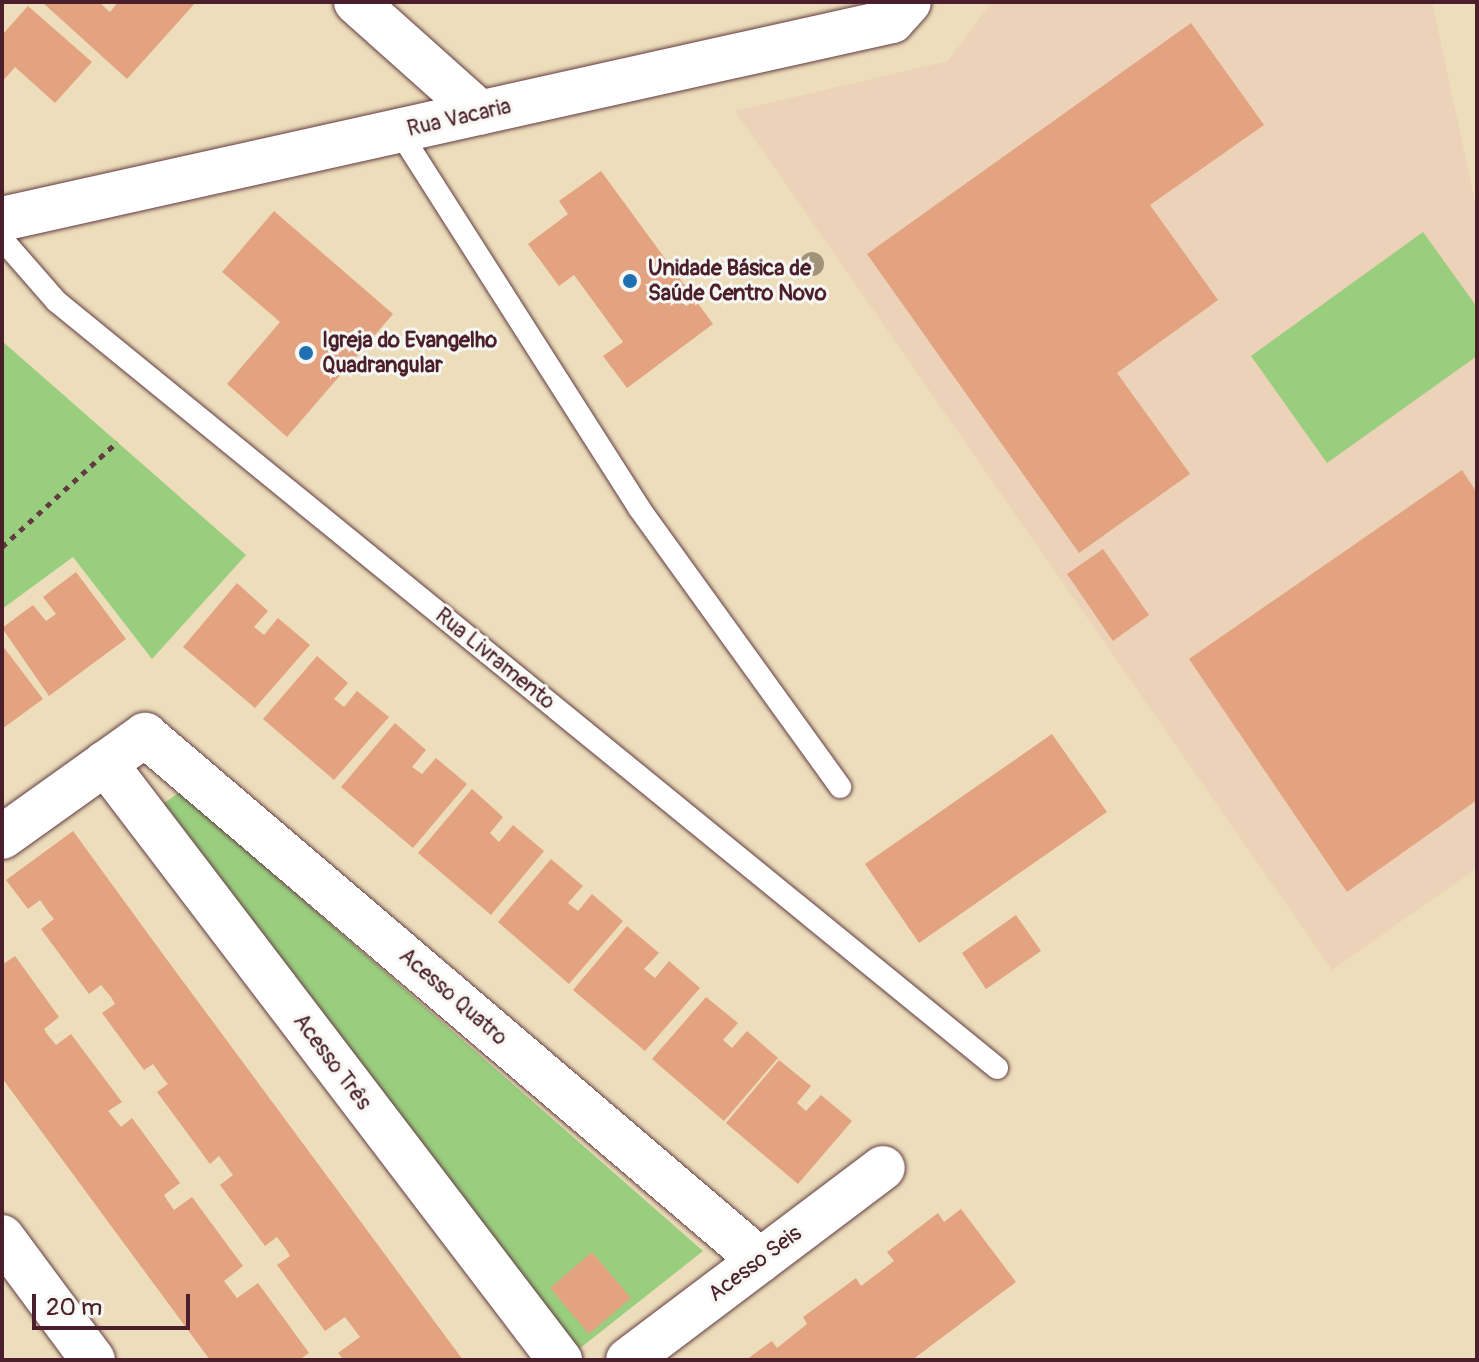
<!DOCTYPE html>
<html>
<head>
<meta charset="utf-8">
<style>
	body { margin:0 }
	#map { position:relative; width:1479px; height:1362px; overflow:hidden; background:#edddbb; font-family:Pangolin,sans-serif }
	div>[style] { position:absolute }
	.built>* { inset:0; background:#ebd2b8 }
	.green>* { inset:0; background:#9ace7f }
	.building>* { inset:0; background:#e4a380 }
	.path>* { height:5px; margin-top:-2.5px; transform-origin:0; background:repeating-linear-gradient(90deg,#623c41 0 6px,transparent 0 12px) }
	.roads { filter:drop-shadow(0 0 2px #623c41) drop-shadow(0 0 2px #623c41) }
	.lane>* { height:22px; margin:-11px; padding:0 11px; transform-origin:11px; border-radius:11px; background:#fff }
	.street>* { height:44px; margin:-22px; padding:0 22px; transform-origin:22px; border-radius:22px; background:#fff }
	.trees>* { width:24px; height:24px; margin:-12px; border-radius:50%; background:#a1927a }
	.dots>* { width:22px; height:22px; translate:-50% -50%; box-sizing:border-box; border:4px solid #f6f6f2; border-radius:50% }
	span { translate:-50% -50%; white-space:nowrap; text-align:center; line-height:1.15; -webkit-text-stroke:6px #f6f6f2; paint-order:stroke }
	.street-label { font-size:22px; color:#4a1f2b }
	.poi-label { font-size:22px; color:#4a1f2b; font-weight:700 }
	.left { translate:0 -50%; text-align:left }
	.frame { position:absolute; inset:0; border:4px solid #4a1f2b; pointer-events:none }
	.scale { position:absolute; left:32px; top:1294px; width:158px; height:36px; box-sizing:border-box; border:4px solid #4a1f2b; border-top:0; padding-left:10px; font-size:24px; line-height:28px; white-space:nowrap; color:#4a1f2b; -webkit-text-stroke:6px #f6f6f2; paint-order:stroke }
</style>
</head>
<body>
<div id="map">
	<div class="built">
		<div style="clip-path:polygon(992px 2px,1432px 2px,1477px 210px,1477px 868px,1332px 970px,735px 111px,948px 61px)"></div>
	</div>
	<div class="green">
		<div style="clip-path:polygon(1423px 232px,1477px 307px,1477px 356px,1327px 463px,1251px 356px)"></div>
		<div style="clip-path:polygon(2px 341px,246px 555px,152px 659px,73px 557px,2px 609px)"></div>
		<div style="clip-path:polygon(180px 792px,703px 1251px,579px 1349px,164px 803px)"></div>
	</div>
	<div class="building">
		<div style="clip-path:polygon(42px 2px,99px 2px,110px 12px,118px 2px,196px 2px,127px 79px)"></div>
		<div style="clip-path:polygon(28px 6px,92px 62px,55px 103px,15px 67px,2px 82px,2px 35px)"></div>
		<div style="clip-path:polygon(1191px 23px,1264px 125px,1150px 205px,1218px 300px,1117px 373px,1190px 474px,1079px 553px,867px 254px)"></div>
		<div style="clip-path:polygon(601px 171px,713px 324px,627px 388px,603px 356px,623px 342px,574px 275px,559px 286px,528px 244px,568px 214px,559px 201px)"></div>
		<div style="clip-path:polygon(274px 211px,393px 314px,287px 437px,227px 384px,280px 322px,222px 272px)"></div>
		<div style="clip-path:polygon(1462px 470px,1477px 493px,1477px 800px,1347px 892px,1189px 659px)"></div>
		<div style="clip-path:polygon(1103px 549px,1149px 615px,1113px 641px,1067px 574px)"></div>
		<div style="clip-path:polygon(76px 572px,126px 639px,49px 696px,2px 628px,33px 605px,46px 621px,56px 614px,43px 597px)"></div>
		<div style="clip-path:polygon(237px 583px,268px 611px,254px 627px,264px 635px,278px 618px,310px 645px,255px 708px,183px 647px)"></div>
		<div style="clip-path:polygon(2px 645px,43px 699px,2px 729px)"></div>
		<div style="clip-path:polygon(317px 656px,348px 683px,334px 699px,344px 707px,357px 691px,389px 717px,334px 780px,263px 719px)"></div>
		<div style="clip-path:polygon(395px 723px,426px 750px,412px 767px,422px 774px,436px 758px,467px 784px,413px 848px,341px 787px)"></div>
		<div style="clip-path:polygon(1052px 734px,1107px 812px,919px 943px,865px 864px)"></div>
		<div style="clip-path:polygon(472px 789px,503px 817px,490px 833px,499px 842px,513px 825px,544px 851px,491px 915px,418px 853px)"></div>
		<div style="clip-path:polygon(73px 831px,165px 957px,463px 1360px,344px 1360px,338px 1353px,360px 1337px,345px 1317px,325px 1331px,277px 1265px,290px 1256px,286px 1249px,277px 1237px,265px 1246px,220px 1185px,233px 1175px,219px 1156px,210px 1164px,157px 1092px,168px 1084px,163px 1078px,153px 1064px,144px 1070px,102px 1013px,115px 1004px,111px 997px,101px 985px,89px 994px,41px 929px,54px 919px,49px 913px,40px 900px,28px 909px,6px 880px)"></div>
		<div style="clip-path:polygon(551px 859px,583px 886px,568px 903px,578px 911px,592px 894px,623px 921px,569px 984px,498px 922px)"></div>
		<div style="clip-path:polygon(1016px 915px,1041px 951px,986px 989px,962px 953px)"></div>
		<div style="clip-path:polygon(627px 926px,659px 953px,644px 969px,655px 978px,669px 961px,700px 988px,645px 1051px,573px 990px)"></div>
		<div style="clip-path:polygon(15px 956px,59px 1017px,44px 1029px,47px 1034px,56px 1045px,71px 1034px,122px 1102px,108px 1111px,121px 1127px,132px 1118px,180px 1183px,164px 1195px,167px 1200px,174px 1210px,192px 1197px,243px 1266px,224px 1281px,237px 1298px,258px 1283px,309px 1353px,299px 1360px,210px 1360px,2px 1078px,2px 965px)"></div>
		<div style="clip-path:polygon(706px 997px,738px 1023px,723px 1040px,732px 1048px,747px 1031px,778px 1058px,724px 1121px,652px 1059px)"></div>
		<div style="clip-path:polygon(779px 1060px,811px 1086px,797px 1103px,806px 1111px,821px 1095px,852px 1121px,798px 1184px,726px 1123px)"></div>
		<div style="clip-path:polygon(961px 1209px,1016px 1282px,912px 1360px,746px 1360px,772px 1341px,777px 1348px,807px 1324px,803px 1317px,829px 1298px,856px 1278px,861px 1286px,894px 1261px,887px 1252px,938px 1213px,944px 1222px)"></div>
		<div style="clip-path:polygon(592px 1252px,631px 1298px,589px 1334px,550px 1288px)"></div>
	</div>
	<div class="path">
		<div style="left:2px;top:547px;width:156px;rotate:-42.4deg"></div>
	</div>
	<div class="roads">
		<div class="lane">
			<div style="left:399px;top:131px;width:447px;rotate:57.5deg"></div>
			<div style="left:639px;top:508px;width:344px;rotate:54.2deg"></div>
			<div style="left:2px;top:239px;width:82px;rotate:48.9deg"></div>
			<div style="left:56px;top:301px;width:1214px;rotate:39.18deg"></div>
		</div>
		<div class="street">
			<div style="left:356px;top:2px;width:166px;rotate:41.8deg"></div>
			<div style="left:2px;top:219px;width:912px;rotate:-12.54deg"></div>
			<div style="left:892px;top:21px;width:25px;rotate:-48deg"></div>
			<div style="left:105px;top:763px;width:751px;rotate:52.69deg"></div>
			<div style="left:2px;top:837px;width:176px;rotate:-35.5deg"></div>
			<div style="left:145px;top:735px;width:809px;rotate:40.49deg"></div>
			<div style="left:2px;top:1237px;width:153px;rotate:53.5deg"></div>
			<div style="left:628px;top:1360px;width:319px;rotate:-37deg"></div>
		</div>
	</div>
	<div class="trees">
		<div style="left:812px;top:264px"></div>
	</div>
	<div class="dots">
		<div style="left:630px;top:281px;background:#1f6fb2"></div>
		<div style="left:306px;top:353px;background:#1f6fb2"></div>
	</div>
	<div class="street-label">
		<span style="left:459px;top:118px;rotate:-13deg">Rua Vacaria</span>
		<span style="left:495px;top:659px;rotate:39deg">Rua Livramento</span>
		<span style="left:453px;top:997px;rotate:41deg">Acesso Quatro</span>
		<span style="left:332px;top:1062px;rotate:53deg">Acesso Três</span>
		<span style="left:755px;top:1264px;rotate:-37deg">Acesso Seis</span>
	</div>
	<div class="poi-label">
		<span class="left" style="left:648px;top:281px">Unidade Básica de<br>Saúde Centro Novo</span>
		<span class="left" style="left:322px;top:353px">Igreja do Evangelho<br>Quadrangular</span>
	</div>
	<div class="frame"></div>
	<div class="scale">20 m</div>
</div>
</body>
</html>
